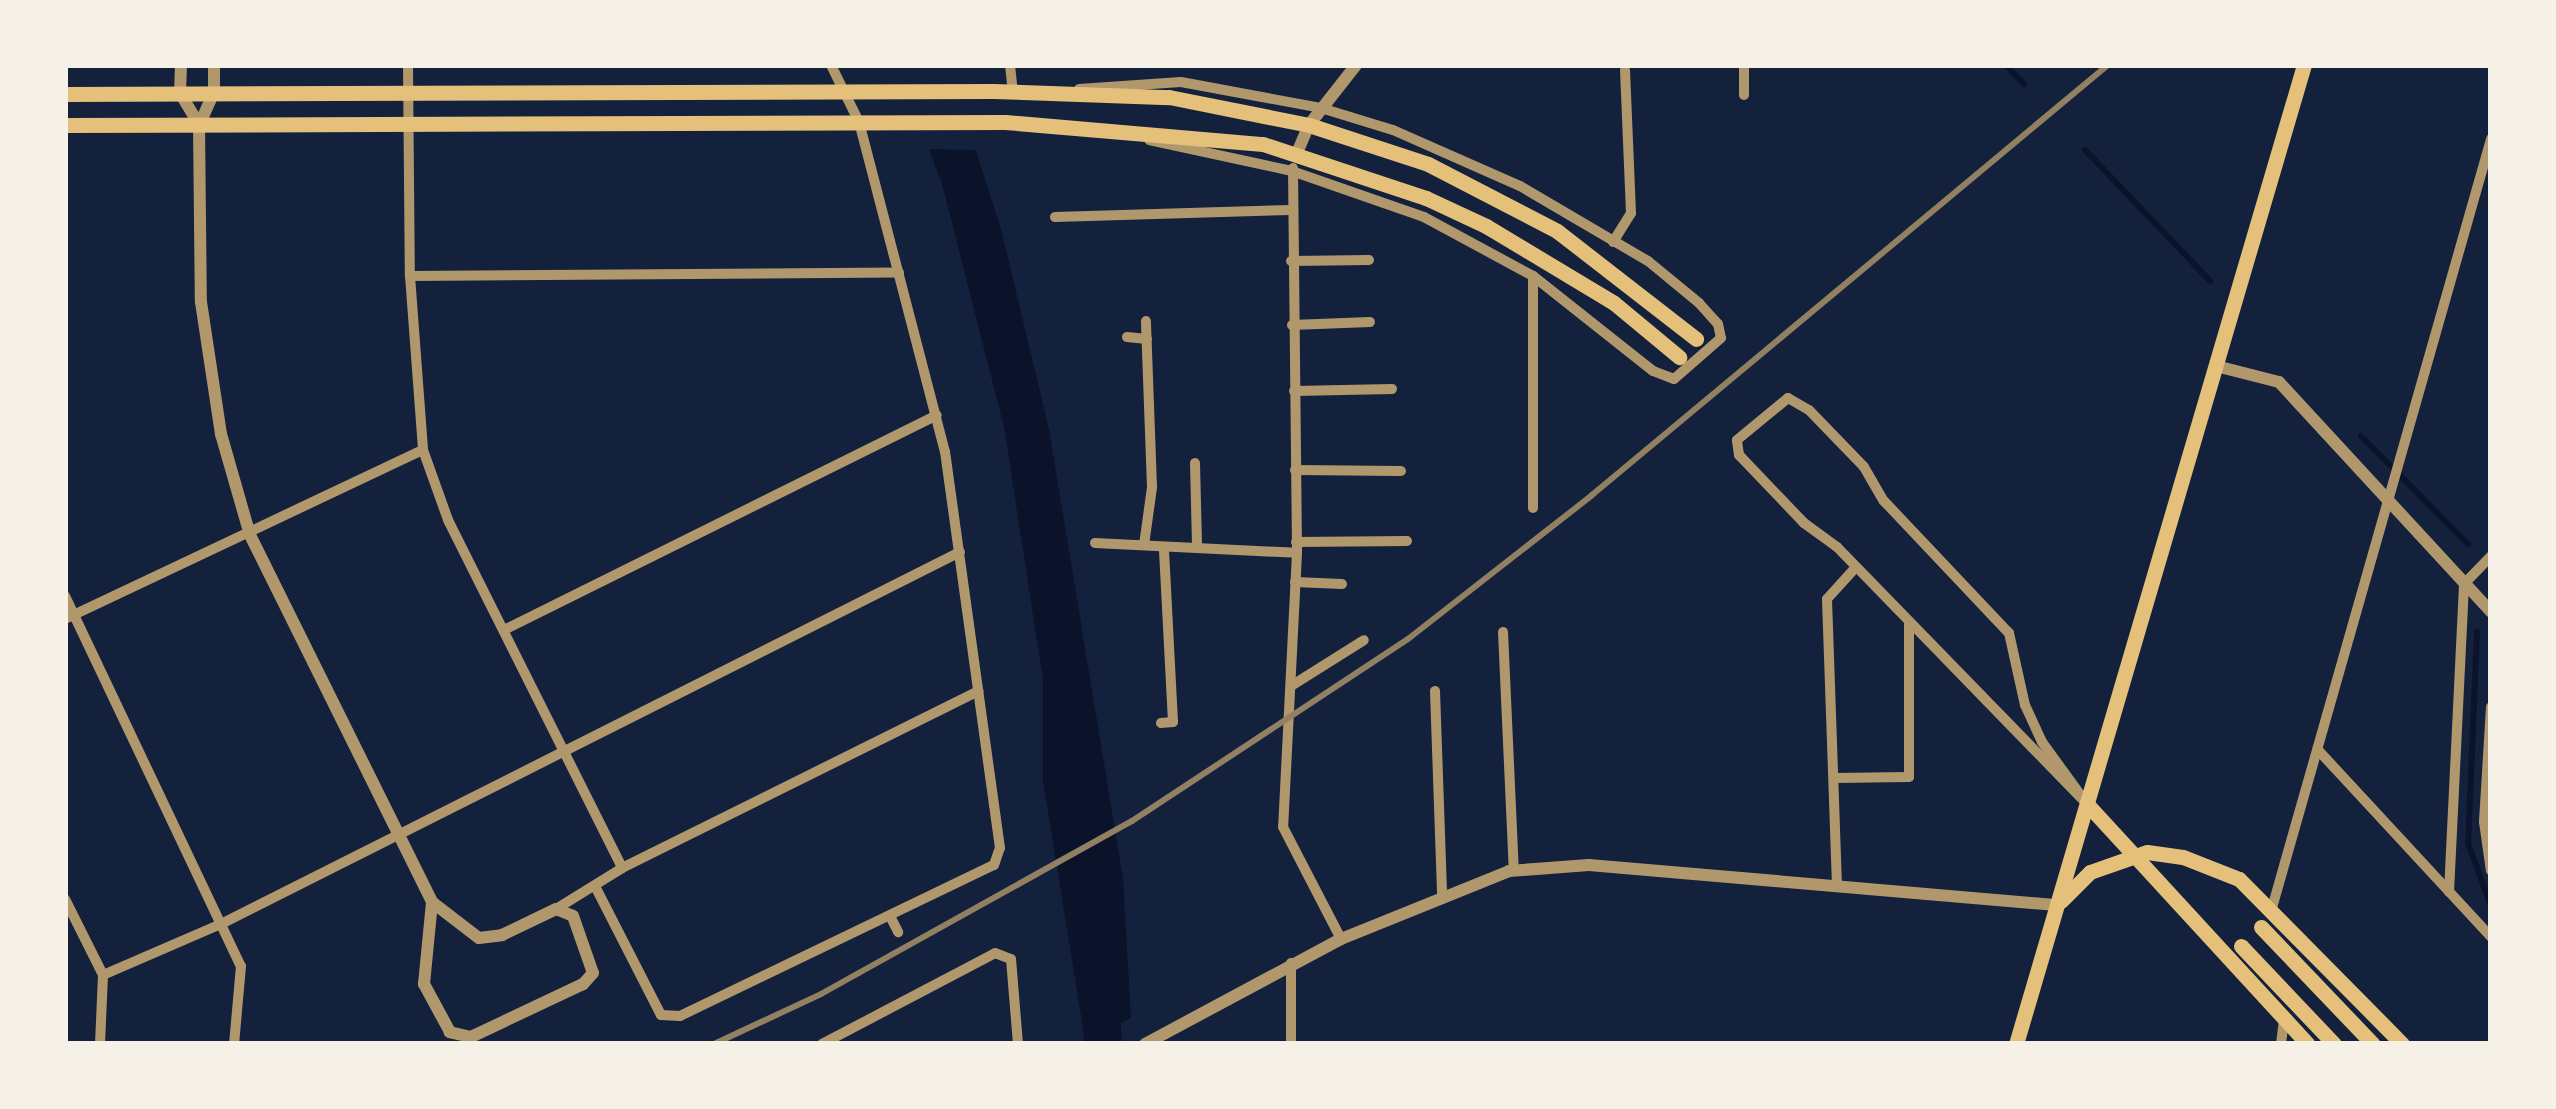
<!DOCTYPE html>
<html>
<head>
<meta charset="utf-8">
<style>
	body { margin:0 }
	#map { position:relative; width:2556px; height:1109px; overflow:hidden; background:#14213d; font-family:Karla,sans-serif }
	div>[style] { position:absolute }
	.water>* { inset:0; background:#0b132b }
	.pier>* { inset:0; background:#14213d }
	.stream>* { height:6px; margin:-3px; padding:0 3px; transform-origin:3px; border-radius:3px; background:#0b132b }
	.river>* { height:38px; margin:-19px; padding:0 19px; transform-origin:19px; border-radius:19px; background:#0b132b }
	.minor>* { height:10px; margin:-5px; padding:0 5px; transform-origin:5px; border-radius:5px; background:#b1986c }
	.tertiary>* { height:12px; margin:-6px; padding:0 6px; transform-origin:6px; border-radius:6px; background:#b1986c }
	.primary>* { height:15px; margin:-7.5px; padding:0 7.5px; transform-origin:7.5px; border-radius:7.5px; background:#e5c07b }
	.rail>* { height:6px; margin:-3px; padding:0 3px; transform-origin:3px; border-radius:3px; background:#918062 }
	span { translate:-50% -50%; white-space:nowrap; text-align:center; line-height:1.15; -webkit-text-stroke:9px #f6f1e7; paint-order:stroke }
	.frame { position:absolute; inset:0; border:68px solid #f6f1e7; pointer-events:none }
</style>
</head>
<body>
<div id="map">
	<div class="water">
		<div style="clip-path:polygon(897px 65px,960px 101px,1001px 229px,1049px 429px,1123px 878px,1131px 1018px,1085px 1040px,1043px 782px,1043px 680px,1004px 427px,942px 184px)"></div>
	</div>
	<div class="pier">
		<div style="clip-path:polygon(892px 65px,951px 65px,981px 150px,923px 149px)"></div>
	</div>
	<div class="stream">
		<div style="left:2006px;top:65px;width:26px;rotate:47deg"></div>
		<div style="left:2085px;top:150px;width:181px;rotate:46.3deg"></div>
		<div style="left:2361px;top:436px;width:152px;rotate:45.3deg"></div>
		<div style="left:2477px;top:632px;width:211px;rotate:92.4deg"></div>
		<div style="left:2468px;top:843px;width:67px;rotate:69.9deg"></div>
	</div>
	<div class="river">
		<div style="left:1099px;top:981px;width:63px;rotate:86.4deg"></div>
	</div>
	<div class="minor">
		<div style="left:408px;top:65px;width:211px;rotate:89.5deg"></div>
		<div style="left:410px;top:276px;width:174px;rotate:85.7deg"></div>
		<div style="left:423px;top:450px;width:74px;rotate:70.3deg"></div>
		<div style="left:448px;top:520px;width:389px;rotate:63.4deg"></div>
		<div style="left:1010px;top:65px;width:27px;rotate:84deg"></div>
		<div style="left:1079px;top:89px;width:102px;rotate:-3.9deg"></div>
		<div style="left:1181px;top:82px;width:142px;rotate:10.5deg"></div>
		<div style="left:1321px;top:108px;width:75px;rotate:17deg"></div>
		<div style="left:1393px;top:130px;width:139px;rotate:23.8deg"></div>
		<div style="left:1520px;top:186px;width:148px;rotate:30.4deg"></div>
		<div style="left:1648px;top:261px;width:66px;rotate:39.5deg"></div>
		<div style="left:1699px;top:303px;width:28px;rotate:48deg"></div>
		<div style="left:1718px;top:324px;width:14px;rotate:78deg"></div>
		<div style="left:1721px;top:338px;width:62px;rotate:138.9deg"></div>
		<div style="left:1674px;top:379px;width:22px;rotate:-159deg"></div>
		<div style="left:1653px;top:371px;width:153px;rotate:-141.6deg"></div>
		<div style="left:1533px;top:276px;width:124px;rotate:-151.6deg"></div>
		<div style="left:1424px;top:217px;width:140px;rotate:-160.8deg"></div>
		<div style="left:1292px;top:171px;width:146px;rotate:-167.8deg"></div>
		<div style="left:1744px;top:95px;width:30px;rotate:-90deg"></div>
		<div style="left:1293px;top:168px;width:385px;rotate:89.4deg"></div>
		<div style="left:1297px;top:553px;width:274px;rotate:92.9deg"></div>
		<div style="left:1283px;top:827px;width:126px;rotate:62.6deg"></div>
		<div style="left:1055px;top:217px;width:236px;rotate:-1.7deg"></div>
		<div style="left:1613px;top:242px;width:34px;rotate:-58deg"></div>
		<div style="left:1631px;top:213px;width:143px;rotate:-92.4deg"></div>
		<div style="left:1291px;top:261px;width:78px;rotate:-0.7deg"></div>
		<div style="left:410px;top:276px;width:489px;rotate:-0.4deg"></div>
		<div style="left:1533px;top:276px;width:232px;rotate:90deg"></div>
		<div style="left:1292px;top:325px;width:78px;rotate:-2.2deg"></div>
		<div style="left:1127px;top:337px;width:20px;rotate:6deg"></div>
		<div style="left:1294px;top:391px;width:98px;rotate:-1.2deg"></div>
		<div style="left:1788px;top:398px;width:24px;rotate:30deg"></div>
		<div style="left:1809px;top:410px;width:79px;rotate:46deg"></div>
		<div style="left:1864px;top:467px;width:39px;rotate:60deg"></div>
		<div style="left:1884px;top:501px;width:182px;rotate:46.6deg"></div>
		<div style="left:2009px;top:633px;width:74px;rotate:77.5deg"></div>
		<div style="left:2025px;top:705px;width:41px;rotate:65.3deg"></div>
		<div style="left:2042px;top:742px;width:77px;rotate:54deg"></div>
		<div style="left:2087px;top:804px;width:359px;rotate:-134.2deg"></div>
		<div style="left:1837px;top:547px;width:41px;rotate:-144deg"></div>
		<div style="left:1804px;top:523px;width:94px;rotate:-133.7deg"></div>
		<div style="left:1739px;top:455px;width:15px;rotate:-98deg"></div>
		<div style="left:1737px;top:440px;width:66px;rotate:-39.5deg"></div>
		<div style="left:1195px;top:463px;width:84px;rotate:88.6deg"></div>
		<div style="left:1295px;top:470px;width:106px;rotate:0.5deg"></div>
		<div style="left:1296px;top:542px;width:111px;rotate:-0.5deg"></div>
		<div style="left:1095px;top:543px;width:202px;rotate:2.8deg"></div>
		<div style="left:1144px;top:545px;width:59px;rotate:-82.1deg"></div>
		<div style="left:1152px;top:487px;width:166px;rotate:-92.1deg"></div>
		<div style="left:1295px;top:582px;width:47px;rotate:2.4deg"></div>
		<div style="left:65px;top:596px;width:410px;rotate:64.6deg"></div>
		<div style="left:241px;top:966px;width:78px;rotate:95.1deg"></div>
		<div style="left:65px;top:619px;width:396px;rotate:-25.3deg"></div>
		<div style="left:504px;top:630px;width:483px;rotate:-26.4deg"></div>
		<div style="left:1503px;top:632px;width:239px;rotate:87.4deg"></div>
		<div style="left:1291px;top:686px;width:86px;rotate:-32.2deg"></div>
		<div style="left:1435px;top:691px;width:203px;rotate:88deg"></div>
		<div style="left:2491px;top:707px;width:115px;rotate:93.5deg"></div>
		<div style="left:2484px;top:822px;width:49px;rotate:81.9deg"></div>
		<div style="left:1161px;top:723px;width:12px;rotate:-5deg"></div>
		<div style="left:1173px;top:722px;width:174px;rotate:-93deg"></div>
		<div style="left:2318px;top:750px;width:255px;rotate:47.2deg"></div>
		<div style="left:1834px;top:778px;width:75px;rotate:-0.8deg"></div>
		<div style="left:1909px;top:777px;width:155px;rotate:-90deg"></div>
		<div style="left:1837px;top:886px;width:287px;rotate:-92deg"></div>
		<div style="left:1827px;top:599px;width:43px;rotate:-47.8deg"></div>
		<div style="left:597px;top:890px;width:140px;rotate:62.9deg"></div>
		<div style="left:661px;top:1015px;width:19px;rotate:3deg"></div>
		<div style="left:680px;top:1016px;width:348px;rotate:-25.7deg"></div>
		<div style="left:994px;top:865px;width:18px;rotate:-71deg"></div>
		<div style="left:1000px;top:848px;width:400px;rotate:-97.9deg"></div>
		<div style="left:945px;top:452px;width:341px;rotate:-104.6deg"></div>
		<div style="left:859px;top:122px;width:64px;rotate:-116.2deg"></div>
		<div style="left:2449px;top:892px;width:308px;rotate:-87.2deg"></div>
		<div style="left:2464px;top:584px;width:39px;rotate:-46deg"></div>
		<div style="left:65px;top:899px;width:85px;rotate:63.4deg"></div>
		<div style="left:2272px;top:908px;width:800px;rotate:-74.1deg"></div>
		<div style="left:556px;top:909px;width:78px;rotate:-31.8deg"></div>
		<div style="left:622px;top:868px;width:398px;rotate:-26.4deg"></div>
		<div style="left:891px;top:918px;width:16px;rotate:63deg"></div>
		<div style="left:1291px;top:963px;width:81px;rotate:90deg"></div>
		<div style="left:100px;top:1044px;width:69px;rotate:-87.5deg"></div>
		<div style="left:103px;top:975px;width:131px;rotate:-23.4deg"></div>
		<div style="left:223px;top:923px;width:825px;rotate:-26.72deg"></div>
		<div style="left:822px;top:1044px;width:195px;rotate:-27.7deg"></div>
		<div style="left:995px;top:953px;width:17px;rotate:21deg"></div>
		<div style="left:1011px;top:959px;width:85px;rotate:85.3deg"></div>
		<div style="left:2281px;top:1044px;width:25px;rotate:-83deg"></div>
	</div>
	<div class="tertiary">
		<div style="left:181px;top:65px;width:28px;rotate:92deg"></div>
		<div style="left:180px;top:93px;width:37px;rotate:59deg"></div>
		<div style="left:214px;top:65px;width:27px;rotate:90deg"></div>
		<div style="left:214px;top:92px;width:36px;rotate:114deg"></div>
		<div style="left:199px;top:125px;width:177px;rotate:89.4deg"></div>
		<div style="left:201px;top:302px;width:134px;rotate:81.4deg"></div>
		<div style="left:221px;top:434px;width:105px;rotate:74deg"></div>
		<div style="left:250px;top:535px;width:410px;rotate:63.6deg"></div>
		<div style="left:432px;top:902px;width:59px;rotate:37.5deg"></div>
		<div style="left:479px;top:938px;width:23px;rotate:-7deg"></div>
		<div style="left:502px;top:935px;width:60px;rotate:-25.7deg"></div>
		<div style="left:556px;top:909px;width:18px;rotate:22deg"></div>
		<div style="left:573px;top:916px;width:60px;rotate:70.7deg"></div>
		<div style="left:593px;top:973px;width:15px;rotate:132deg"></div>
		<div style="left:583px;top:984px;width:124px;rotate:154.7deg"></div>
		<div style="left:471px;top:1037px;width:22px;rotate:-167deg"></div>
		<div style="left:450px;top:1032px;width:55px;rotate:-118.4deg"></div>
		<div style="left:424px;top:984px;width:82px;rotate:-84.4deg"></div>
		<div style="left:1297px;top:153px;width:30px;rotate:-67deg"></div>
		<div style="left:1309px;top:125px;width:76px;rotate:-51.9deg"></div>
		<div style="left:2216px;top:366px;width:65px;rotate:14.3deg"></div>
		<div style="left:2279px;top:382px;width:313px;rotate:47.3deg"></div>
		<div style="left:1145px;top:1044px;width:222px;rotate:-28.2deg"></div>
		<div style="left:1341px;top:939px;width:181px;rotate:-22deg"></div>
		<div style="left:1509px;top:871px;width:80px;rotate:-4.3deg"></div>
		<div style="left:1589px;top:865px;width:470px;rotate:4.9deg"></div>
	</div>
	<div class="primary">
		<div style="left:65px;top:94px;width:928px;rotate:-0.19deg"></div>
		<div style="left:993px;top:91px;width:176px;rotate:2deg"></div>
		<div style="left:1169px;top:97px;width:143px;rotate:11.3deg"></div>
		<div style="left:1309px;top:125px;width:125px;rotate:18.1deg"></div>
		<div style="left:1428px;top:164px;width:145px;rotate:27.4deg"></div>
		<div style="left:1557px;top:231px;width:176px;rotate:37.8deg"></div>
		<div style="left:65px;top:125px;width:940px;rotate:-0.18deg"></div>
		<div style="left:1005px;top:122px;width:259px;rotate:4.9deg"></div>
		<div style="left:1263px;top:144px;width:172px;rotate:18.3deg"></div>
		<div style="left:1426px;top:198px;width:66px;rotate:25deg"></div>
		<div style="left:1486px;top:226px;width:149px;rotate:31deg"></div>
		<div style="left:1614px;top:303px;width:85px;rotate:39.7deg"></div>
		<div style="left:2087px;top:804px;width:326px;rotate:47.4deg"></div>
		<div style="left:2061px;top:901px;width:41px;rotate:-45deg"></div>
		<div style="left:2090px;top:872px;width:60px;rotate:-19.3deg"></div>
		<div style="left:2147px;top:852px;width:36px;rotate:8deg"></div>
		<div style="left:2183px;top:857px;width:60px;rotate:21.4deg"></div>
		<div style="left:2239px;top:879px;width:232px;rotate:45.3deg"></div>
		<div style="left:2261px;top:927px;width:162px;rotate:46.3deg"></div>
		<div style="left:2241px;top:946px;width:135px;rotate:46.5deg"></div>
		<div style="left:2016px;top:1044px;width:1020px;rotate:-73.61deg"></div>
	</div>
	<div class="rail">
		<div style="left:714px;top:1044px;width:118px;rotate:-25deg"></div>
		<div style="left:821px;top:994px;width:356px;rotate:-29.1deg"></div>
		<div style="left:1132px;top:821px;width:331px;rotate:-33.4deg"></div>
		<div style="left:1408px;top:639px;width:234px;rotate:-38deg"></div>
		<div style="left:1592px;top:495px;width:672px;rotate:-39.81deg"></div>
	</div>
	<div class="frame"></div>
</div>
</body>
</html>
